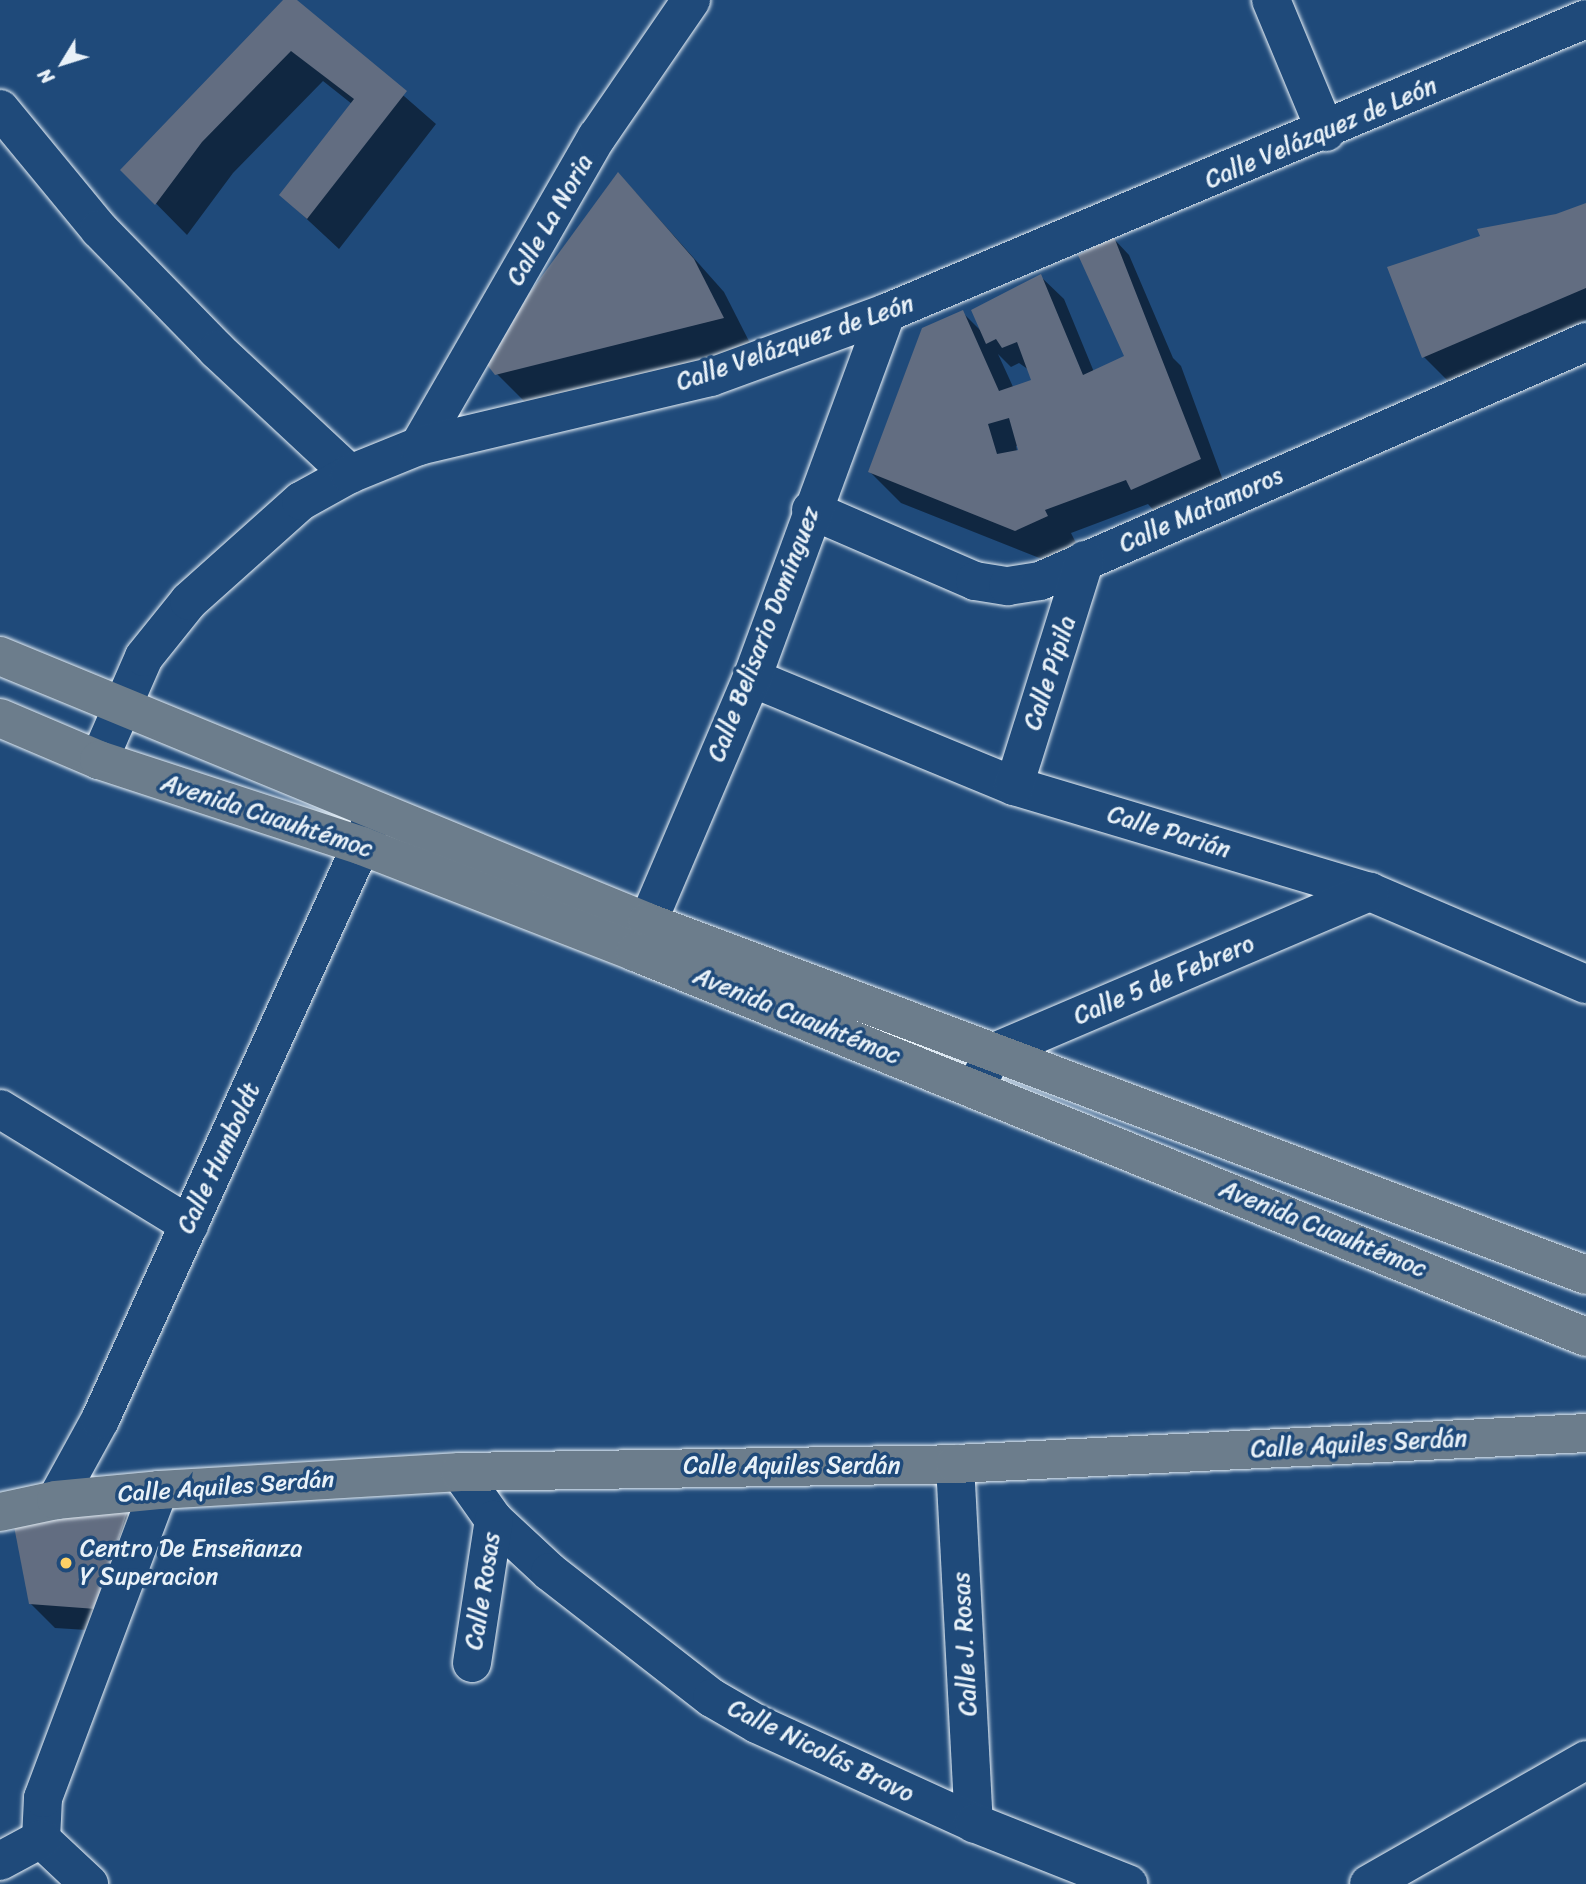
<!DOCTYPE html>
<html>
<head>
<meta charset="utf-8">
<style>
	body { margin:0 }
	#map { position:relative; width:1586px; height:1884px; overflow:hidden; background:#1f4a7a; font-family:Sriracha,sans-serif }
	div>[style] { position:absolute }
	.shadow>* { inset:0; background:#0007 }
	.building>* { inset:0; background:#626d81 }
	.roads { filter:drop-shadow(0 0 2px #e8f1f8) drop-shadow(0 0 2px #e8f1f8) }
	.minor>* { height:38px; margin:-19px; padding:0 19px; transform-origin:19px; border-radius:19px; background:#1f4a7a }
	.primary>* { height:38px; margin:-19px; padding:0 19px; transform-origin:19px; border-radius:19px; background:#6c7d8c }
	.dots>* { width:19px; height:19px; translate:-50% -50%; box-sizing:border-box; border:4px solid #1f4a7a; border-radius:50% }
	span { translate:-50% -50%; white-space:nowrap; text-align:center; line-height:1.15; -webkit-text-stroke:7px #1f4a7a; paint-order:stroke }
	.street-label { font-size:24px; color:#e8f1f8 }
	.poi-label { font-size:24px; color:#e8f1f8 }
	.left { translate:0 -50%; text-align:left }
	.north { position:absolute; left:28px; top:28px; width:70px; height:70px; -webkit-text-stroke:5px #1f4a7a; paint-order:stroke; rotate:232deg; font-size:19px; font-weight:700; line-height:28px; text-align:center; color:#e8f1f8 }
	.north::after { content:''; display:block; margin:auto; width:24px; height:32px; background:#e8f1f8; clip-path:polygon(50% 0,100% 100%,50% 72%,0 100%) }
</style>
</head>
<body>
<div id="map">
	<div class="shadow">
		<div style="clip-path:polygon(285px 0,294px 0,436px 124px,339px 249px,281px 195px,352px 104px,323px 81px,233px 173px,187px 235px,123px 170px)"></div>
		<div style="clip-path:polygon(619px 174px,724px 292px,753px 349px,528px 405px,497px 374px)"></div>
		<div style="clip-path:polygon(1586px 205px,1586px 320px,1448px 381px,1424px 357px,1389px 268px)"></div>
		<div style="clip-path:polygon(evenodd,1114px 239px,1129px 255px,1173px 358px,1181px 366px,1224px 483px,1156px 513px,1148px 504px,1071px 533px,1078px 547px,1047px 561px,901px 503px,870px 472px,963px 313px,983px 333px,1040px 276px,1064px 299px,1094px 372px,1126px 357px,1114px 239px,998px 354px,1011px 367px,1019px 363px,1029px 370px,1033px 381px,1014px 389px,998px 354px,1114px 239px,1021px 445px,1028px 462px,1017px 451px,1016px 446px,1021px 445px)"></div>
		<div style="clip-path:polygon(132px 1499px,119px 1632px,55px 1628px,31px 1604px)"></div>
	</div>
	<div class="building">
		<div style="clip-path:polygon(283px 0,297px 0,407px 91px,307px 219px,279px 195px,354px 99px,291px 51px,202px 142px,155px 205px,120px 170px)"></div>
		<div style="clip-path:polygon(618px 172px,694px 259px,724px 318px,495px 375px,482px 358px)"></div>
		<div style="clip-path:polygon(1586px 203px,1586px 288px,1422px 358px,1387px 267px,1480px 236px,1477px 229px,1556px 214px)"></div>
		<div style="clip-path:polygon(evenodd,1114px 237px,1201px 459px,1131px 490px,1126px 480px,1045px 510px,1048px 516px,1015px 531px,868px 472px,922px 328px,963px 310px,999px 391px,1031px 380px,1017px 342px,1002px 348px,996px 339px,986px 344px,971px 310px,1041px 274px,1083px 375px,1124px 356px,1078px 255px,1114px 237px,1009px 418px,1018px 450px,997px 454px,988px 424px,1009px 418px)"></div>
		<div style="clip-path:polygon(132px 1497px,96px 1609px,29px 1604px,13px 1521px)"></div>
	</div>
	<div class="roads">
		<div class="minor">
			<div style="left:1271px;top:0;width:143px;rotate:67.4deg"></div>
			<div style="left:0;top:109px;width:156px;rotate:50.5deg"></div>
			<div style="left:99px;top:229px;width:169px;rotate:45.7deg"></div>
			<div style="left:217px;top:350px;width:182px;rotate:43deg"></div>
			<div style="left:419px;top:446px;width:357px;rotate:-60.1deg"></div>
			<div style="left:597px;top:137px;width:166px;rotate:-55.5deg"></div>
			<div style="left:811px;top:510px;width:179px;rotate:23.4deg"></div>
			<div style="left:975px;top:581px;width:33px;rotate:9deg"></div>
			<div style="left:1008px;top:586px;width:32px;rotate:-9deg"></div>
			<div style="left:1040px;top:581px;width:596px;rotate:-23.64deg"></div>
			<div style="left:752px;top:678px;width:283px;rotate:22.4deg"></div>
			<div style="left:1014px;top:786px;width:371px;rotate:16.6deg"></div>
			<div style="left:1370px;top:892px;width:235px;rotate:23.1deg"></div>
			<div style="left:99px;top:760px;width:112px;rotate:-66.4deg"></div>
			<div style="left:144px;top:657px;width:72px;rotate:-51.2deg"></div>
			<div style="left:189px;top:601px;width:150px;rotate:-41.8deg"></div>
			<div style="left:301px;top:501px;width:56px;rotate:-28.9deg"></div>
			<div style="left:350px;top:474px;width:74px;rotate:-22.1deg"></div>
			<div style="left:419px;top:446px;width:300px;rotate:-13.3deg"></div>
			<div style="left:711px;top:377px;width:186px;rotate:-20.1deg"></div>
			<div style="left:886px;top:313px;width:759px;rotate:-22.78deg"></div>
			<div style="left:1014px;top:786px;width:237px;rotate:-72.6deg"></div>
			<div style="left:635px;top:952px;width:298px;rotate:-66.9deg"></div>
			<div style="left:752px;top:678px;width:389px;rotate:-69.8deg"></div>
			<div style="left:977px;top:1087px;width:37px;rotate:-66deg"></div>
			<div style="left:992px;top:1053px;width:411px;rotate:-23.1deg"></div>
			<div style="left:0;top:1109px;width:222px;rotate:31.5deg"></div>
			<div style="left:955px;top:1464px;width:360px;rotate:87deg"></div>
			<div style="left:460px;top:1472px;width:59px;rotate:54.7deg"></div>
			<div style="left:494px;top:1520px;width:76px;rotate:42.9deg"></div>
			<div style="left:550px;top:1572px;width:205px;rotate:37.9deg"></div>
			<div style="left:712px;top:1698px;width:52px;rotate:30deg"></div>
			<div style="left:757px;top:1724px;width:239px;rotate:24.5deg"></div>
			<div style="left:974px;top:1823px;width:166px;rotate:21.6deg"></div>
			<div style="left:56px;top:1500px;width:91px;rotate:-61.2deg"></div>
			<div style="left:100px;top:1420px;width:665px;rotate:-65.56deg"></div>
			<div style="left:472px;top:1663px;width:145px;rotate:-81.3deg"></div>
			<div style="left:41px;top:1839px;width:41px;rotate:-87.2deg"></div>
			<div style="left:43px;top:1798px;width:329px;rotate:-69.4deg"></div>
			<div style="left:41px;top:1839px;width:66px;rotate:43.2deg"></div>
			<div style="left:0;top:1861px;width:47px;rotate:-28.2deg"></div>
			<div style="left:1369px;top:1884px;width:250px;rotate:-29.7deg"></div>
		</div>
		<div class="primary">
			<div style="left:0;top:656px;width:700px;rotate:22.35deg"></div>
			<div style="left:647px;top:922px;width:1003px;rotate:20.6deg"></div>
			<div style="left:0;top:718px;width:108px;rotate:23deg"></div>
			<div style="left:99px;top:760px;width:277px;rotate:18.1deg"></div>
			<div style="left:362px;top:846px;width:293px;rotate:21.2deg"></div>
			<div style="left:635px;top:952px;width:1026px;rotate:22.04deg"></div>
			<div style="left:0;top:1512px;width:57px;rotate:-12.1deg"></div>
			<div style="left:56px;top:1500px;width:103px;rotate:-5.5deg"></div>
			<div style="left:159px;top:1490px;width:302px;rotate:-3.4deg"></div>
			<div style="left:460px;top:1472px;width:495px;rotate:-0.9deg"></div>
			<div style="left:955px;top:1464px;width:632px;rotate:-2.81deg"></div>
		</div>
	</div>
	<div class="dots">
		<div style="left:66px;top:1563px;background:#ffd166"></div>
	</div>
	<div class="street-label">
		<span style="left:1321px;top:133px;rotate:-23deg">Calle Velázquez de León</span>
		<span style="left:550px;top:220px;rotate:-60deg">Calle La Noria</span>
		<span style="left:795px;top:343px;rotate:-19deg">Calle Velázquez de León</span>
		<span style="left:1201px;top:510px;rotate:-24deg">Calle Matamoros</span>
		<span style="left:764px;top:634px;rotate:-69deg">Calle Belisario Domínguez</span>
		<span style="left:1050px;top:673px;rotate:-72deg">Calle Pípila</span>
		<span style="left:267px;top:816px;rotate:18deg">Avenida Cuauhtémoc</span>
		<span style="left:1169px;top:832px;rotate:17deg">Calle Parián</span>
		<span style="left:1164px;top:980px;rotate:-23deg">Calle 5 de Febrero</span>
		<span style="left:797px;top:1016px;rotate:22deg">Avenida Cuauhtémoc</span>
		<span style="left:219px;top:1158px;rotate:-65deg">Calle Humboldt</span>
		<span style="left:1323px;top:1229px;rotate:22deg">Avenida Cuauhtémoc</span>
		<span style="left:1359px;top:1444px;rotate:-3deg">Calle Aquiles Serdán</span>
		<span style="left:792px;top:1466px">Calle Aquiles Serdán</span>
		<span style="left:226px;top:1487px;rotate:-4deg">Calle Aquiles Serdán</span>
		<span style="left:483px;top:1591px;rotate:-81deg">Calle Rosas</span>
		<span style="left:965px;top:1644px;rotate:-93deg">Calle J. Rosas</span>
		<span style="left:821px;top:1751px;rotate:26deg">Calle Nicolás Bravo</span>
	</div>
	<div class="poi-label">
		<span class="left" style="left:80px;top:1563px">Centro De Enseñanza<br>Y Superacion</span>
	</div>
	<div class="north">N</div>
</div>
</body>
</html>
